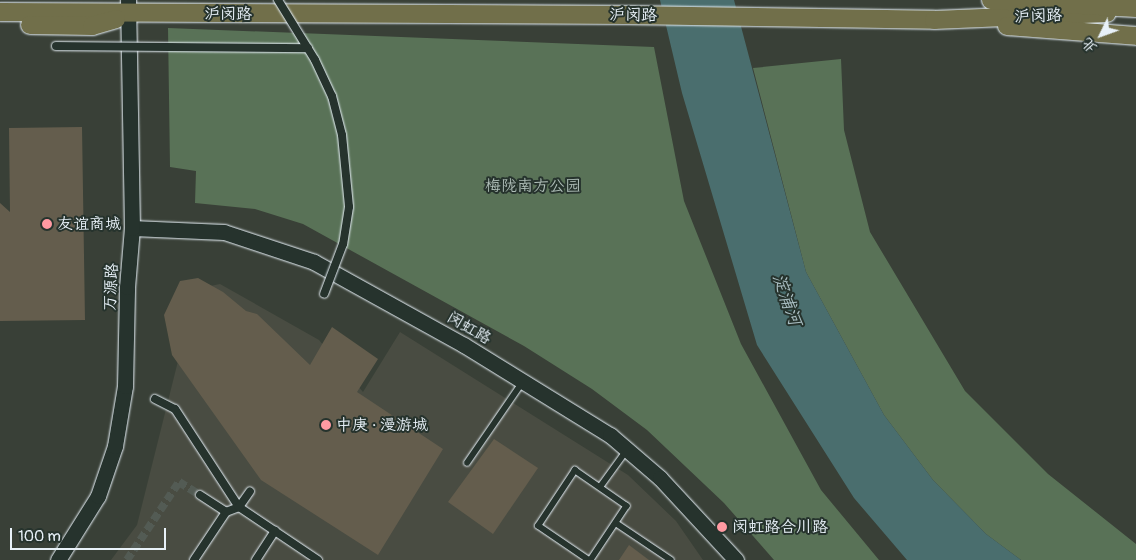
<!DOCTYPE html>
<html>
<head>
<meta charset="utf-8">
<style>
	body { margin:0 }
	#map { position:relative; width:1136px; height:560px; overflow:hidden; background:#394037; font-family:Pangolin,"LXGW WenKai TC",sans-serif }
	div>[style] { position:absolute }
	.built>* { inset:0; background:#494c42 }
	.green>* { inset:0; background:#597257 }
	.water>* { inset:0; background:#4a6e6e }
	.building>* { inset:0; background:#645d4d }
	.pedestrian-tunnel>* { height:8px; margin-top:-4px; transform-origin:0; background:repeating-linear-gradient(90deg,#535b54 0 8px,transparent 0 12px) }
	.roads { filter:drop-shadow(0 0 1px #e8f1f8) drop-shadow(0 0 1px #e8f1f8) }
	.service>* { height:5.5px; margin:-2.75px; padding:0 2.75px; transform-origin:2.75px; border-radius:2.75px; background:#26332d }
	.pedestrian>* { height:8px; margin:-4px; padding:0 4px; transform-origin:4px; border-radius:4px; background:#26332d }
	.secondary>* { height:15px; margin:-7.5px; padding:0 7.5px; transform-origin:7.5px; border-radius:7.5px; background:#26332d }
	.primary>* { height:18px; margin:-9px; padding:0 9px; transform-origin:9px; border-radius:9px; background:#716f4a }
	.trunk>* { height:18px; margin:-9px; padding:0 9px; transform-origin:9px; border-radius:9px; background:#716f4a }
	.bridges { filter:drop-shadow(0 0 1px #e8f1f8) drop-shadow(0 0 1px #e8f1f8) }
	.pedestrian-bridge>* { height:8px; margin:-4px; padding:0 4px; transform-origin:4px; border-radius:4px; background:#26332d }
	.dots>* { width:14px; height:14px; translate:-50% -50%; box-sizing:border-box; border:2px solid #26332d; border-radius:50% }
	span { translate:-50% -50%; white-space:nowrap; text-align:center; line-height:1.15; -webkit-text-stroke:4px #26332d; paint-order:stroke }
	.street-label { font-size:16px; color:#e8f1f8 }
	.park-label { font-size:16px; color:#afbeb8 }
	.poi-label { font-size:16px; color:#e8f1f8 }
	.left { translate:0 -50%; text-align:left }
	.water-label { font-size:18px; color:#a9bdc1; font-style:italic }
	.north { position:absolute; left:1076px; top:10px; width:50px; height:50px; -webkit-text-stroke:4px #26332d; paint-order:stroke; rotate:228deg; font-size:14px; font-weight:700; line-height:20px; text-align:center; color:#e8f1f8 }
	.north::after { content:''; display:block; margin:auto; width:18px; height:22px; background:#e8f1f8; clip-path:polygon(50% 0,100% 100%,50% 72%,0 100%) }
	.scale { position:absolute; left:10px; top:528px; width:156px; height:22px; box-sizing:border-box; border:2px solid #e8f1f8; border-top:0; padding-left:6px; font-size:15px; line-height:18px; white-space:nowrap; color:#e8f1f8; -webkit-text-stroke:4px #26332d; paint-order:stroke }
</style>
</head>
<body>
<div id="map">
	<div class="built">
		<div style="clip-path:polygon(220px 284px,319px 340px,363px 392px,400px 332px,628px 475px,676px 521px,703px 560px,111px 560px,137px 525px,181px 349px,186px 291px)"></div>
	</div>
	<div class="green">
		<div style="clip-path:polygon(168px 28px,654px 47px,684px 201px,741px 344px,821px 490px,879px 560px,774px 560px,724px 503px,647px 430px,592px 389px,524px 346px,303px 224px,255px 209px,195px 203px,196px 171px,170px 167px)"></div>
		<div style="clip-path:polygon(841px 59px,844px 130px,870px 232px,965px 391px,1048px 474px,1136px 544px,1136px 560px,1021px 560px,986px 534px,933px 480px,884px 415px,806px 272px,753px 68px)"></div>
	</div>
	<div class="water">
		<div style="clip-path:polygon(660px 0,734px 0,806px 272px,884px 415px,933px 480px,986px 534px,1021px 560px,907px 560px,854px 498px,757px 345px,682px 93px)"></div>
	</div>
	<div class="building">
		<div style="clip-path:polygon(82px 127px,85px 320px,0 321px,0 203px,10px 212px,9px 128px)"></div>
		<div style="clip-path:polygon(198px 278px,223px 292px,246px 311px,257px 314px,310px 365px,332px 327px,378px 359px,357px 392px,443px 449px,378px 555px,261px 480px,172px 355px,164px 315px,180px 281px)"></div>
		<div style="clip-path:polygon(494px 439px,538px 468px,493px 534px,448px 502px)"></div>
		<div style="clip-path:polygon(629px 545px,649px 560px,619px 560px)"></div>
	</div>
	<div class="pedestrian-tunnel">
		<div style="left:127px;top:560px;width:94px;rotate:-56.3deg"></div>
		<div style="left:179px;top:482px;width:25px;rotate:32deg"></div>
	</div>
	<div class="roads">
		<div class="service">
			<div style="left:467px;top:463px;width:97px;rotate:-55.5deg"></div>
			<div style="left:600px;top:487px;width:46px;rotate:-53.9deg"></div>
			<div style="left:616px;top:523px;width:66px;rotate:33.9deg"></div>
			<div style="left:588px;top:560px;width:60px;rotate:-145.8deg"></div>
			<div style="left:538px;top:526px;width:67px;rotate:-56.5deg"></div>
			<div style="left:575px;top:470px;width:63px;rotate:34.7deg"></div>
			<div style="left:627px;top:506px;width:65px;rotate:123.7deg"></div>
		</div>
		<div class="pedestrian">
			<div style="left:155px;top:399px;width:22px;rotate:27deg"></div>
			<div style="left:175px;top:409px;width:117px;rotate:56.9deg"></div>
			<div style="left:239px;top:507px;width:95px;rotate:33.9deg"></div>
			<div style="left:200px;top:495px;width:31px;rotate:33deg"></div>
			<div style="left:194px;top:560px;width:58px;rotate:-56.3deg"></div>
			<div style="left:226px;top:512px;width:14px;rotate:-21deg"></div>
			<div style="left:239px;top:507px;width:19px;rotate:-55deg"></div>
			<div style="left:256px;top:560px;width:35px;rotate:-57deg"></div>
		</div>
		<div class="secondary">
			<div style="left:132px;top:228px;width:92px;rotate:2.5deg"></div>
			<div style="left:224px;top:232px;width:95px;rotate:18.4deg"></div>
			<div style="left:314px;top:262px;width:171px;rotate:29deg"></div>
			<div style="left:464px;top:345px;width:172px;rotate:31.7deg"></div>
			<div style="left:610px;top:435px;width:66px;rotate:40.7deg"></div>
			<div style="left:660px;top:478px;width:112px;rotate:47.2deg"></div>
			<div style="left:58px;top:560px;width:75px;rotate:-58deg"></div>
			<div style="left:98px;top:496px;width:53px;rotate:-71.2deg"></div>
			<div style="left:115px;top:446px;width:61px;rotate:-80.5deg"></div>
			<div style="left:125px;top:386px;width:99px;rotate:-88.8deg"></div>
			<div style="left:127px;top:287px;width:59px;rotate:-85.2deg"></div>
			<div style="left:132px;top:228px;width:228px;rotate:-91deg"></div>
		</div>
		<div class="primary">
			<div style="left:0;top:12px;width:627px;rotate:0.27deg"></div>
			<div style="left:627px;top:15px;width:307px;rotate:0.9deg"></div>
			<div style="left:934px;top:20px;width:173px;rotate:-2.3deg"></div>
			<div style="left:30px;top:25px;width:62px;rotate:0.9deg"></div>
			<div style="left:92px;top:26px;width:25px;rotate:-16deg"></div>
			<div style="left:1007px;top:26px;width:129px;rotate:4.4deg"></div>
		</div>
		<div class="trunk">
			<div style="left:991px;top:0;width:145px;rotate:3.2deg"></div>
		</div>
	</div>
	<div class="bridges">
		<div class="pedestrian-bridge">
			<div style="left:278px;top:0;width:70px;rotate:58.3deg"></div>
			<div style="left:315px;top:60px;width:40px;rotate:65deg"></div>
			<div style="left:332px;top:96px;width:40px;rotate:75.6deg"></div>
			<div style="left:342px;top:135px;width:72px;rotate:84.4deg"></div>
			<div style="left:349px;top:207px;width:37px;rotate:99deg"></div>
			<div style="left:343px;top:244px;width:53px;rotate:110.8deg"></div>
			<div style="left:56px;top:46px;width:252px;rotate:0.5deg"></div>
		</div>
	</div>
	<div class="dots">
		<div style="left:47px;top:224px;background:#ff9aa2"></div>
		<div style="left:326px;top:425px;background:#ff9aa2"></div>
		<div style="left:722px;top:527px;background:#ff9aa2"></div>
	</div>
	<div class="street-label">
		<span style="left:228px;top:14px">沪闵路</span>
		<span style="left:633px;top:15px;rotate:1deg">沪闵路</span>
		<span style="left:1038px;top:16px;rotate:-2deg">沪闵路</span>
		<span style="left:111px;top:287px;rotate:-87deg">万源路</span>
		<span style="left:469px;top:328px;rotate:30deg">闵虹路</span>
	</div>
	<div class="park-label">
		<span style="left:533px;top:186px">梅陇南方公园</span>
	</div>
	<div class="poi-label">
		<span class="left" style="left:57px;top:224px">友谊商城</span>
		<span class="left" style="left:336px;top:425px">中庚 · 漫游城</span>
		<span class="left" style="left:732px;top:527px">闵虹路合川路</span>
	</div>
	<div class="water-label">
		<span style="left:786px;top:300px;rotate:70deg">淀浦河</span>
	</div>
	<div class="north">北</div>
	<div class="scale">100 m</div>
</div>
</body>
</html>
